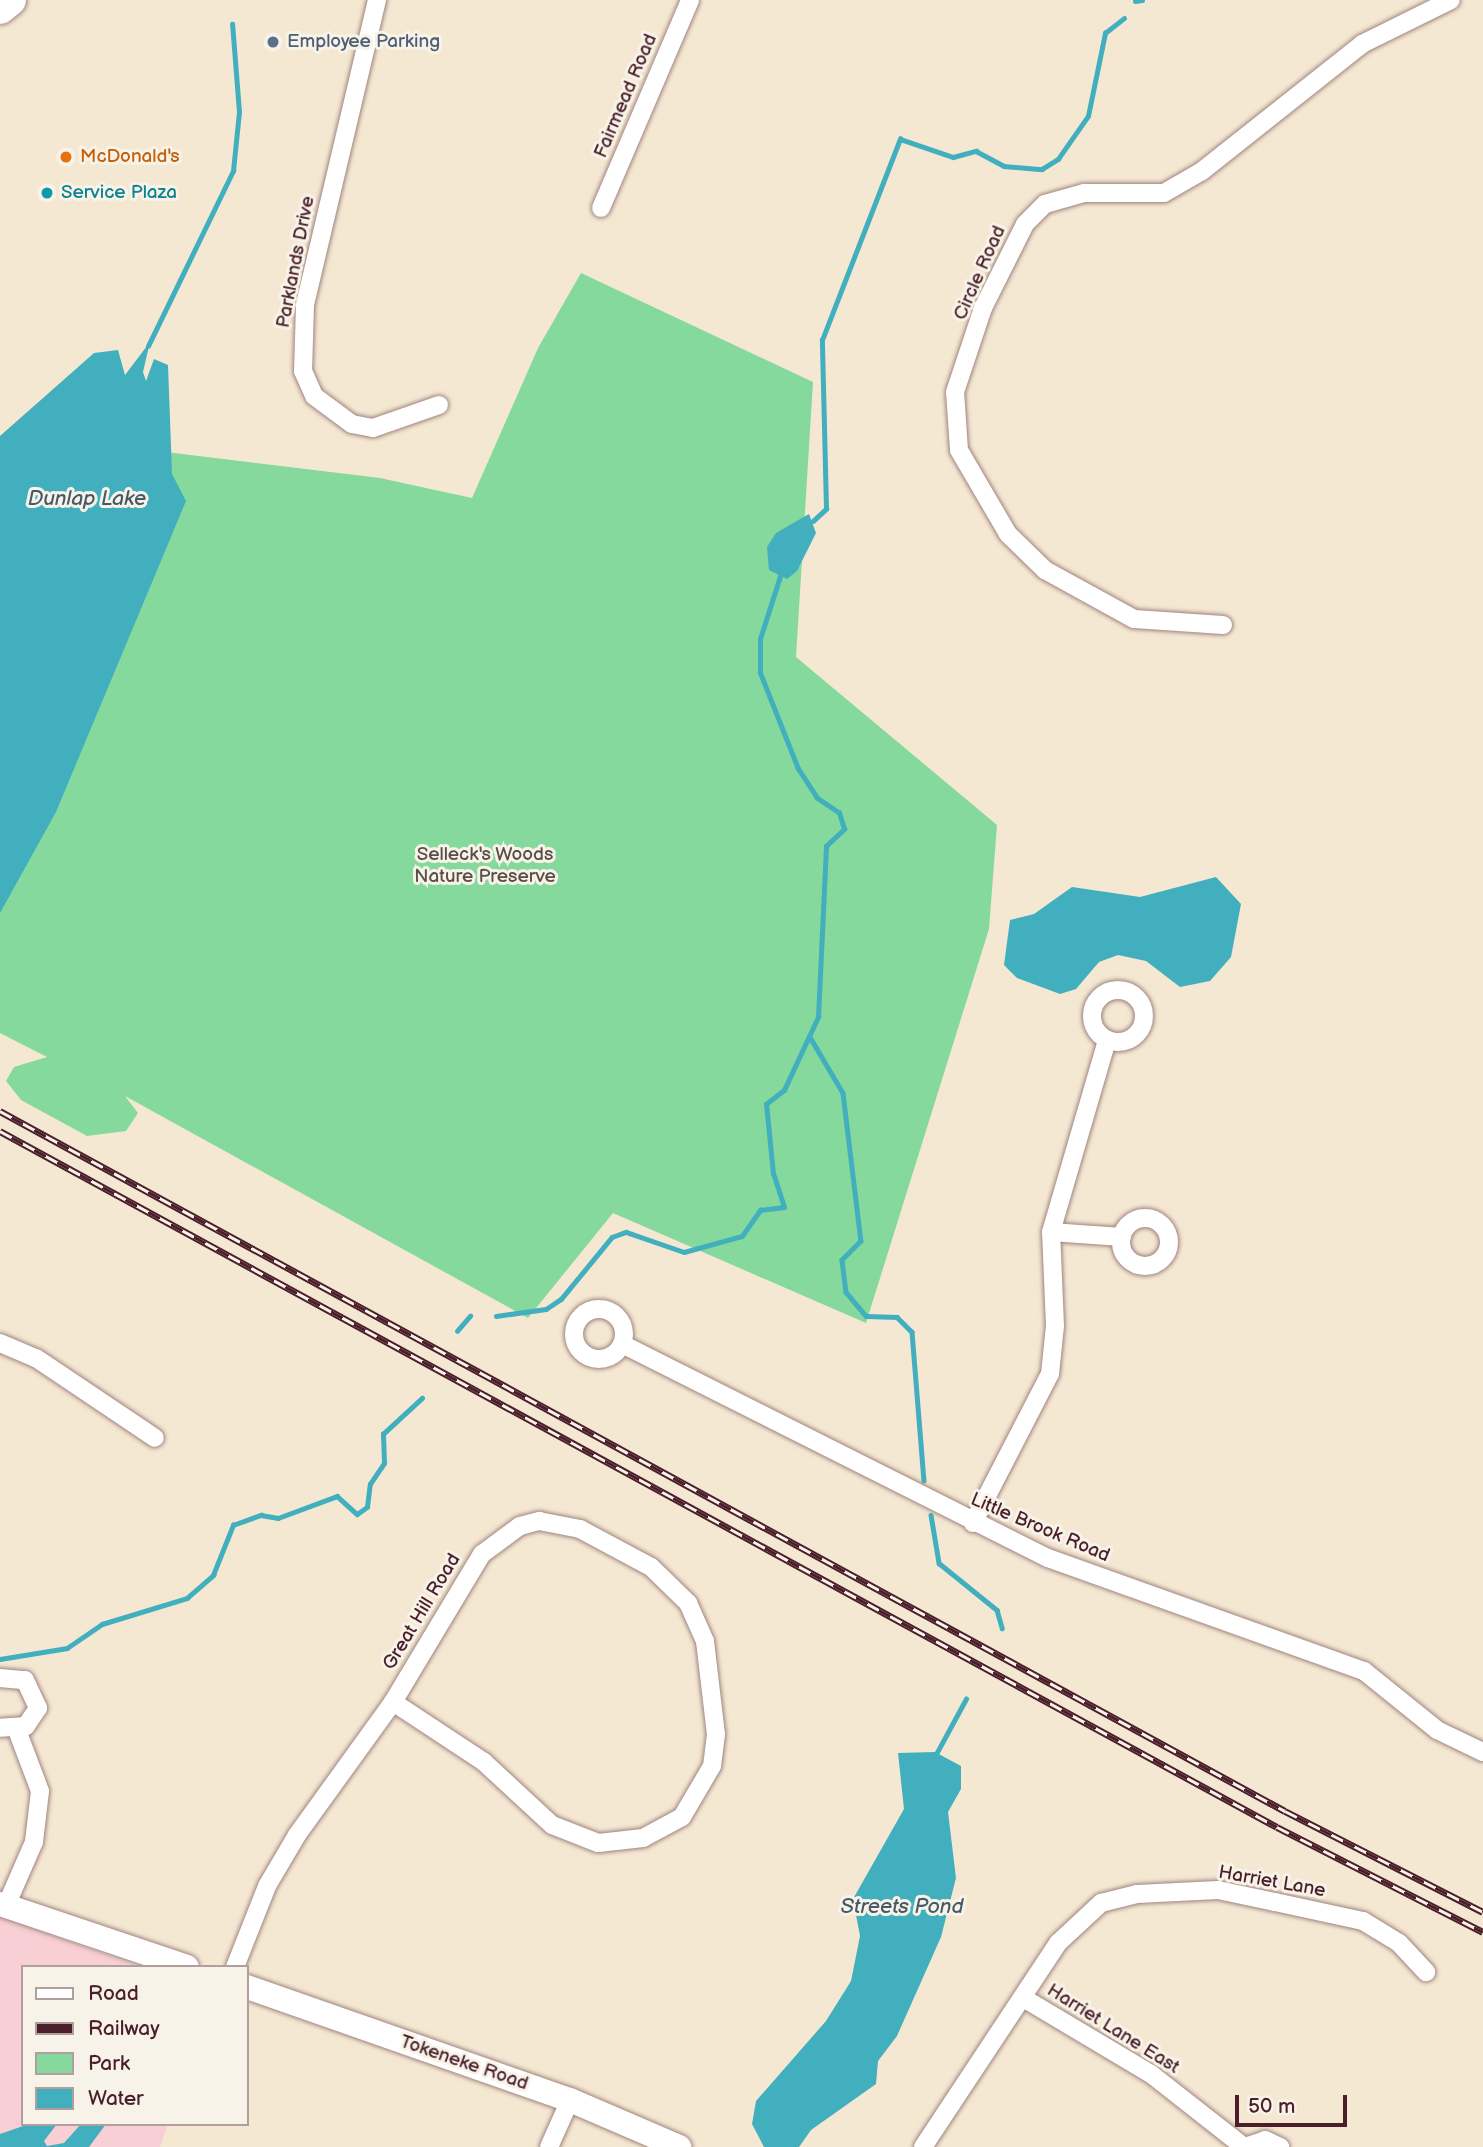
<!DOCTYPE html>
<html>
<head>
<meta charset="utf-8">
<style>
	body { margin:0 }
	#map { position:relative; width:1483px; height:2147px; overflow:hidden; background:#f5e8d3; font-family:"Balsamiq Sans",sans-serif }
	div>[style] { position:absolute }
	.built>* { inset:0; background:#f7cfd4 }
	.green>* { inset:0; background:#85d99c }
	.water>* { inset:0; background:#41afbe }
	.stream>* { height:4.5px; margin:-2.25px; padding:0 2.25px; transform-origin:2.25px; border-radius:2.25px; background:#41afbe }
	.roads { filter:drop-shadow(0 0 2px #a0847f) drop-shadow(0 0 2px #a0847f) }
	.minor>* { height:18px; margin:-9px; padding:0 9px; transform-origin:9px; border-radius:9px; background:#fff }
	.minor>.ring { margin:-9px; padding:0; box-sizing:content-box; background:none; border:18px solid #fff; border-radius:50% }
	.secondary>* { height:24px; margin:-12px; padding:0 12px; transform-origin:12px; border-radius:12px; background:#fff }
	.motorway>* { height:32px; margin:-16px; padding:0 16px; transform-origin:16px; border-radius:16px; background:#fff }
	.rail>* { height:7px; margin-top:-3.5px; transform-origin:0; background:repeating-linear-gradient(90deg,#f7f3e8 0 13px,#4a1f2b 0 26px); box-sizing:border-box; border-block:2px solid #4a1f2b }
	.dots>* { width:19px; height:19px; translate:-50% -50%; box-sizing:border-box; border:4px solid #f7f3e8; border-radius:50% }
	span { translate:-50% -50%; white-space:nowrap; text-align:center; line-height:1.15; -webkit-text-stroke:6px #f7f3e8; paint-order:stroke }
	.service-label { font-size:19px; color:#4e5e75 }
	.left { translate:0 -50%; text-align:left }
	.street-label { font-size:19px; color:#4a1f2b }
	.food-label { font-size:19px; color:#c56008 }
	.culture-label { font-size:19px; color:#0d838f }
	.park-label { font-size:19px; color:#594e47 }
	.water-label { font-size:21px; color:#465966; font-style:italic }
	.legend { position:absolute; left:21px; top:1965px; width:228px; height:161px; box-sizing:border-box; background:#f7f3e8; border:2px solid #b29e9c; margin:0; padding:9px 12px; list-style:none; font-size:21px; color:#4a1f2b }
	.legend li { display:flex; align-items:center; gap:14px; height:35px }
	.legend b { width:35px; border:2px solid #b29e9c }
	.scale { position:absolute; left:1235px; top:2095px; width:112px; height:32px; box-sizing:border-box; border:4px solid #4a1f2b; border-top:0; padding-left:9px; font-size:21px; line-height:24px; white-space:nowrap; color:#4a1f2b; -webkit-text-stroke:5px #f7f3e8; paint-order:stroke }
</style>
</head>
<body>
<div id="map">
	<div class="built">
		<div style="clip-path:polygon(0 1917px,141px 1967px,23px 1967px,23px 2124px,168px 2124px,160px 2147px,0 2147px)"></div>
	</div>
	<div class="green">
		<div style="clip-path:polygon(581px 273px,813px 382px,796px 657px,997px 825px,989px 929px,866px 1323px,613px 1213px,528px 1318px,125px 1096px,138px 1113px,126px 1131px,87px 1136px,21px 1100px,6px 1081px,14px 1067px,47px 1057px,0 1033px,0 543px,100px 444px,380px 478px,472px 498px,538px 348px)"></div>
	</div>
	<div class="water">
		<div style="clip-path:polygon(150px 342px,143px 372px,146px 381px,154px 359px,168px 365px,172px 474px,186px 501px,56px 812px,0 913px,0 436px,94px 353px,118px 350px,125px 375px)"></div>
		<div style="clip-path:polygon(809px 514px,816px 533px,797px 571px,787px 579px,769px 570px,767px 547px,776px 533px)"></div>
		<div style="clip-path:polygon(1216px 877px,1241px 904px,1231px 957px,1210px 981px,1180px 987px,1146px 961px,1118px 955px,1099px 962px,1076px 989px,1060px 994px,1017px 978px,1004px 965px,1010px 920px,1034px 914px,1072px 887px,1140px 897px)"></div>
		<div style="clip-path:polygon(935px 1752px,961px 1766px,961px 1789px,948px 1812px,956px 1878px,941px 1937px,897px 2036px,878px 2061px,876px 2084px,811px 2130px,799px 2147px,764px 2147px,752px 2124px,756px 2101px,826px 2021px,851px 1981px,860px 1936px,853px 1899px,904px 1809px,898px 1753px)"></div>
		<div style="clip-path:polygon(29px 2124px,57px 2124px,44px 2141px,47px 2146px,64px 2143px,81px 2124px,106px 2124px,89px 2147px,0 2147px,0 2134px)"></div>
	</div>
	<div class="stream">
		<div style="left:1135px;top:1px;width:7px;rotate:-8deg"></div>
		<div style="left:148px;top:346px;width:195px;rotate:-64.1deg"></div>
		<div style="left:233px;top:171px;width:59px;rotate:-84.2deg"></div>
		<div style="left:239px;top:112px;width:88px;rotate:-94.5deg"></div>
		<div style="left:813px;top:521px;width:18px;rotate:-43deg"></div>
		<div style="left:826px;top:509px;width:169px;rotate:-91.4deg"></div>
		<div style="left:822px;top:340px;width:216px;rotate:-68.8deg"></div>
		<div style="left:900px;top:139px;width:56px;rotate:18.8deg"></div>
		<div style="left:953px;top:157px;width:24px;rotate:-15deg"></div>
		<div style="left:976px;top:151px;width:32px;rotate:28deg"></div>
		<div style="left:1004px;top:166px;width:38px;rotate:5deg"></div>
		<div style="left:1042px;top:169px;width:19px;rotate:-32deg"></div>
		<div style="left:1058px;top:159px;width:52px;rotate:-55.1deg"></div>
		<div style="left:1088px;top:116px;width:85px;rotate:-78.4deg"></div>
		<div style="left:1105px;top:33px;width:24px;rotate:-38deg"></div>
		<div style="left:810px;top:1037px;width:65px;rotate:59.5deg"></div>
		<div style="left:843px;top:1093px;width:149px;rotate:83.1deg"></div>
		<div style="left:861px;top:1241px;width:27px;rotate:135deg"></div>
		<div style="left:842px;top:1260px;width:32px;rotate:83deg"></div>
		<div style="left:846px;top:1292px;width:31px;rotate:50deg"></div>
		<div style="left:866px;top:1316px;width:31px;rotate:2deg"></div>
		<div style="left:897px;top:1317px;width:21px;rotate:45deg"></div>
		<div style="left:912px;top:1332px;width:149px;rotate:85.4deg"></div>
		<div style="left:496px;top:1316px;width:50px;rotate:-8deg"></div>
		<div style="left:546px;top:1309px;width:18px;rotate:-34deg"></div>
		<div style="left:561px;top:1299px;width:80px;rotate:-50.6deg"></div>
		<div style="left:612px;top:1237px;width:15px;rotate:-20deg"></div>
		<div style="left:626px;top:1232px;width:61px;rotate:19deg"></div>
		<div style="left:684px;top:1252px;width:60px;rotate:-15.4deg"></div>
		<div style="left:742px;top:1236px;width:32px;rotate:-55deg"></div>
		<div style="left:760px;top:1210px;width:24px;rotate:-7deg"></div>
		<div style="left:784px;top:1207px;width:35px;rotate:-108deg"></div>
		<div style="left:773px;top:1174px;width:70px;rotate:-95.7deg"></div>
		<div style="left:766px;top:1104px;width:23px;rotate:-38deg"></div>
		<div style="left:784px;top:1090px;width:81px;rotate:-65deg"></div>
		<div style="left:818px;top:1017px;width:171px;rotate:-87.3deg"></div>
		<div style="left:826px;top:846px;width:25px;rotate:-43deg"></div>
		<div style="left:844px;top:829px;width:17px;rotate:-107deg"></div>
		<div style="left:839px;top:813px;width:27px;rotate:-146deg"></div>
		<div style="left:817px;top:798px;width:35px;rotate:-123deg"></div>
		<div style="left:798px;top:769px;width:103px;rotate:-111.6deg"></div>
		<div style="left:760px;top:673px;width:34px;rotate:-90deg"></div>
		<div style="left:760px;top:639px;width:69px;rotate:-72.3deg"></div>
		<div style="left:457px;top:1331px;width:20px;rotate:-49deg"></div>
		<div style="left:931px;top:1515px;width:49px;rotate:80.5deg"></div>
		<div style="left:939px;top:1563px;width:75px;rotate:39deg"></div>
		<div style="left:997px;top:1610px;width:19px;rotate:74deg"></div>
		<div style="left:0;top:1659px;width:68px;rotate:-9.3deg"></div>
		<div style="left:67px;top:1648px;width:42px;rotate:-34.4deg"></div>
		<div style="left:102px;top:1624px;width:89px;rotate:-17deg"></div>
		<div style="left:187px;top:1598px;width:35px;rotate:-41deg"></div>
		<div style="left:213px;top:1575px;width:54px;rotate:-68.2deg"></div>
		<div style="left:233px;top:1525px;width:30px;rotate:-20deg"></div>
		<div style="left:261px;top:1515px;width:17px;rotate:10deg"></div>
		<div style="left:278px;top:1518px;width:63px;rotate:-20.4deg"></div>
		<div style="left:337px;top:1496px;width:27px;rotate:42deg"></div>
		<div style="left:357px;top:1514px;width:12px;rotate:-35deg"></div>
		<div style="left:367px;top:1507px;width:23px;rotate:-83deg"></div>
		<div style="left:370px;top:1484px;width:25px;rotate:-56deg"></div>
		<div style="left:384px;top:1463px;width:29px;rotate:-92deg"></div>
		<div style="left:383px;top:1434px;width:53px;rotate:-42.7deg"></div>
		<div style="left:935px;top:1756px;width:65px;rotate:-61.5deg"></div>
	</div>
	<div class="roads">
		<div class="minor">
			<div style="left:377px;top:0;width:313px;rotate:103.3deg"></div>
			<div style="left:305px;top:305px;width:66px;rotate:91.7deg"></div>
			<div style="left:303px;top:371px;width:27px;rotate:66deg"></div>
			<div style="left:314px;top:396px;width:47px;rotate:36.4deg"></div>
			<div style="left:352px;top:424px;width:21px;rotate:11deg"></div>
			<div style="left:373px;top:428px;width:70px;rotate:-19.2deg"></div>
			<div style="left:601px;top:208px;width:226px;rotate:-66.8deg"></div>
			<div style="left:1223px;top:625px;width:89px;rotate:-176.1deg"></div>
			<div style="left:1134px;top:619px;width:102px;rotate:-151.2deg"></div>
			<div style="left:1045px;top:570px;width:52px;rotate:-135.8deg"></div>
			<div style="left:1008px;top:534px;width:97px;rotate:-120.3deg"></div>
			<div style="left:959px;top:450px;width:58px;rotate:-93.9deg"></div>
			<div style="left:955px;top:392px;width:89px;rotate:-71.6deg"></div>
			<div style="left:983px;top:308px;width:94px;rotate:-63.4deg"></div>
			<div style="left:1025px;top:224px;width:28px;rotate:-45deg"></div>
			<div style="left:1045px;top:204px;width:41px;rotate:-15.8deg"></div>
			<div style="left:1084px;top:193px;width:80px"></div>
			<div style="left:1164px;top:193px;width:44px;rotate:-30.1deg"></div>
			<div style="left:1202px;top:171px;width:204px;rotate:-38.4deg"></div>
			<div style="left:1362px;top:44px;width:99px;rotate:-26.3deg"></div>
			<div class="ring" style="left:1092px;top:990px;width:34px;height:34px"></div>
			<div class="ring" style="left:1121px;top:1218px;width:30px;height:30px"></div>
			<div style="left:1051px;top:1232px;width:71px;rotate:4deg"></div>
			<div class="ring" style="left:574px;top:1309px;width:32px;height:32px"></div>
			<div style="left:0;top:1343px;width:39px;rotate:23deg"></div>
			<div style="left:36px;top:1358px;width:143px;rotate:33.9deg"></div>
			<div style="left:622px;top:1344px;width:477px;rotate:26.7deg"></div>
			<div style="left:1048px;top:1558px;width:336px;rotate:19.7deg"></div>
			<div style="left:1364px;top:1671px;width:94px;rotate:38.9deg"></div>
			<div style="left:1437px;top:1730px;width:51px;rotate:25.6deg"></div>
			<div style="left:539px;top:1521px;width:42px;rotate:11deg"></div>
			<div style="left:580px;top:1529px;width:81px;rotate:28.2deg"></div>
			<div style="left:651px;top:1567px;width:52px;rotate:44.2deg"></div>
			<div style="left:688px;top:1603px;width:42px;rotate:65.9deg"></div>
			<div style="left:705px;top:1641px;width:94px;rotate:83.3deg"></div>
			<div style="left:716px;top:1734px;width:32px;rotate:97deg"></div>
			<div style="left:712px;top:1766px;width:59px;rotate:120.5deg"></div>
			<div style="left:682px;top:1817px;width:44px;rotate:151.7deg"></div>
			<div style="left:643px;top:1838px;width:45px;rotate:173.7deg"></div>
			<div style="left:598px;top:1843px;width:49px;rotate:-158.6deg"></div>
			<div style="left:552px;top:1825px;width:93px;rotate:-137.2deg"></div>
			<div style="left:484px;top:1762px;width:109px;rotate:-146.6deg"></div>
			<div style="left:393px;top:1702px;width:173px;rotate:-59deg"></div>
			<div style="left:482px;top:1554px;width:47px;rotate:-36.4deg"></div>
			<div style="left:520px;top:1526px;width:20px;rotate:-15deg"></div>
			<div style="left:973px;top:1523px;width:168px;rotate:-62.7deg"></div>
			<div style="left:1050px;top:1374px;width:48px;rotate:-84.1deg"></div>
			<div style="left:1055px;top:1326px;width:94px;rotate:-92.4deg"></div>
			<div style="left:1051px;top:1232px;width:200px;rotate:-73.7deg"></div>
			<div style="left:0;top:1678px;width:25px;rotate:5deg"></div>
			<div style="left:25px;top:1680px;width:31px;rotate:65deg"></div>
			<div style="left:38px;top:1708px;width:22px;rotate:124deg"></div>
			<div style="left:26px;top:1726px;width:26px;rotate:176deg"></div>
			<div style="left:6px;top:1906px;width:70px;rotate:-66.4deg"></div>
			<div style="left:34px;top:1842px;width:51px;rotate:-83.3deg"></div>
			<div style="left:40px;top:1791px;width:65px;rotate:-110.7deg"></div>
			<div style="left:235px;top:1967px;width:87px;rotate:-68.4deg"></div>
			<div style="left:267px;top:1886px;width:59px;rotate:-59.5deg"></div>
			<div style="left:297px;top:1835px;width:164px;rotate:-54.2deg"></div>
			<div style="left:1025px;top:1999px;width:147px;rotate:30.8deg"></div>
			<div style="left:1151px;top:2074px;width:118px;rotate:38.1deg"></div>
			<div style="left:549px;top:2147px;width:51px;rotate:-65.9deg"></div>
			<div style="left:923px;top:2147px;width:245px;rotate:-56.5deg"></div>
			<div style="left:1058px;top:1943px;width:59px;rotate:-42.9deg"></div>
			<div style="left:1101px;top:1903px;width:37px;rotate:-14deg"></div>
			<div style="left:1137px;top:1894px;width:81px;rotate:-2.8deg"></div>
			<div style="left:1218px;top:1890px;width:58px;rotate:11.9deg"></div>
			<div style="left:1275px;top:1902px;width:90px;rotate:12.2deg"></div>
			<div style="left:1363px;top:1921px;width:42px;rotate:31.4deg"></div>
			<div style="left:1399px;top:1943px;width:40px;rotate:47deg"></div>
			<div style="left:1245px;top:2147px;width:21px;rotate:-19deg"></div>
			<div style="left:1265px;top:2140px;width:17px;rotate:25deg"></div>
		</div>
		<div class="secondary">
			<div style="left:0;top:1904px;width:197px;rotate:18.6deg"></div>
			<div style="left:247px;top:1987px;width:342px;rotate:19.3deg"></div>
			<div style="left:570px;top:2100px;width:119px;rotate:23.3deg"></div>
		</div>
		<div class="motorway">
			<div style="left:0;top:8px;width:13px;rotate:-39deg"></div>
		</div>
	</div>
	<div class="rail">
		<div style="left:0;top:1111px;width:1463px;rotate:28.58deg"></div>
		<div style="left:1285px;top:1811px;width:222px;rotate:27deg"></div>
		<div style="left:0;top:1131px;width:1454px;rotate:28.59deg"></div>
		<div style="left:1277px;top:1827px;width:231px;rotate:27deg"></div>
	</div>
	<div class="dots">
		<div style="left:273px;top:42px;background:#5c6f8a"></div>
		<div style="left:66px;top:157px;background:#e8710a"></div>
		<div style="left:47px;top:193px;background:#0f9aa8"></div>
	</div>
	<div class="service-label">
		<span class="left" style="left:287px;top:42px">Employee Parking</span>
	</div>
	<div class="street-label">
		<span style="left:626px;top:96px;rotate:-67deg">Fairmead Road</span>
		<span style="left:296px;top:262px;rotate:-79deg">Parklands Drive</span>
		<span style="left:980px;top:273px;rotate:-66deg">Circle Road</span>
		<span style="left:1040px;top:1528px;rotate:23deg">Little Brook Road</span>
		<span style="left:422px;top:1612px;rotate:-59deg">Great Hill Road</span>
		<span style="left:1272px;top:1882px;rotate:10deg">Harriet Lane</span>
		<span style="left:1113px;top:2029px;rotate:32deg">Harriet Lane East</span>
		<span style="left:464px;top:2063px;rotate:19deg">Tokeneke Road</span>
	</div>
	<div class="food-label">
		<span class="left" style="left:80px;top:157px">McDonald's</span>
	</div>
	<div class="culture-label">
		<span class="left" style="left:61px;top:193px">Service Plaza</span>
	</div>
	<div class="park-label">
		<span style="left:485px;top:866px">Selleck's Woods<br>Nature Preserve</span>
	</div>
	<div class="water-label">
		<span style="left:87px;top:499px">Dunlap Lake</span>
		<span style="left:902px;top:1907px">Streets Pond</span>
	</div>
	<ul class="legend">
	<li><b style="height:9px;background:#fff"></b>Road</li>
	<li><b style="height:9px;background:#4a1f2b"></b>Railway</li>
	<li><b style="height:19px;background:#85d99c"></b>Park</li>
	<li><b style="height:19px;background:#41afbe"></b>Water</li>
	</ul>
	<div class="scale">50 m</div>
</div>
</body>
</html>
